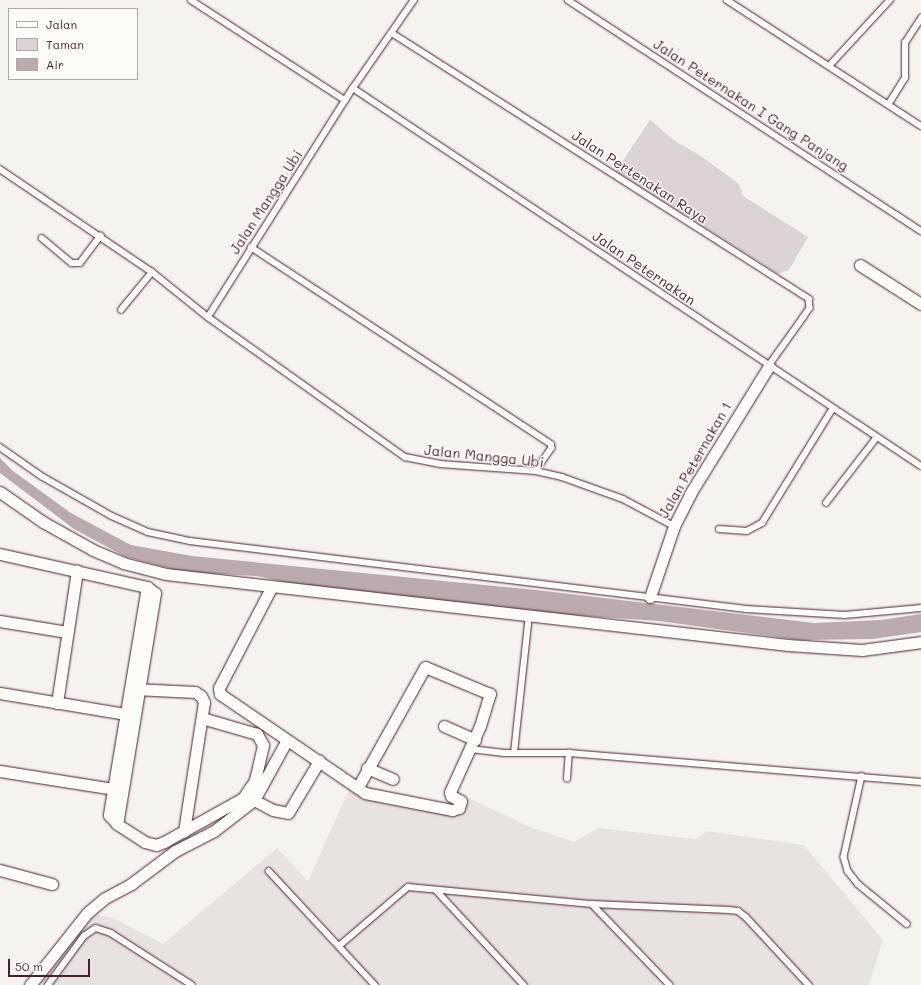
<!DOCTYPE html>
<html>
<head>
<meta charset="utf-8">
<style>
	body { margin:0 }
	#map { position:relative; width:921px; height:985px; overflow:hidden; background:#f6f3ef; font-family:Mali,sans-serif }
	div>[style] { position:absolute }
	.built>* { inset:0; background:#e9e3e0 }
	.green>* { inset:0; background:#dcd4d2 }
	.water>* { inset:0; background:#bbabac }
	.roads { filter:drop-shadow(0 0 1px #4a1f2b) drop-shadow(0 0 1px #4a1f2b) }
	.service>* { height:5.5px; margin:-2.75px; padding:0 2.75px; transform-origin:2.75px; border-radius:2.75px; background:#fdfcf7 }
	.minor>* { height:11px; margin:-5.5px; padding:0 5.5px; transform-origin:5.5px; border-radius:5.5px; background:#fdfcf7 }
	span { translate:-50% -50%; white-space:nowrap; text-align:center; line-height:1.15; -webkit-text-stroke:3px #fdfcf7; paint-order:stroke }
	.street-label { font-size:14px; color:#4a1f2b }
	.legend { position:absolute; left:8px; top:8px; width:130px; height:72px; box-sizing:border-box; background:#fdfcf7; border:1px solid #b5a4a5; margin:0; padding:5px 7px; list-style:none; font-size:12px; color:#4a1f2b }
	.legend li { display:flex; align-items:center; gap:8px; height:20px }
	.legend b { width:20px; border:1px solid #b5a4a5 }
	.scale { position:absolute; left:8px; top:959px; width:82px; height:18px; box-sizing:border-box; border:2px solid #4a1f2b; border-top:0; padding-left:5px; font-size:12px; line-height:14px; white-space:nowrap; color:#4a1f2b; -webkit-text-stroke:3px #fdfcf7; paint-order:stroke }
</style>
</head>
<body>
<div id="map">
	<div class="built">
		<div style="clip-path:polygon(352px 783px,371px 796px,461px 810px,469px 798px,525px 825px,574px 842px,598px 828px,696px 839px,707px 831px,804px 845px,883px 940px,869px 985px,31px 985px,92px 913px,116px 919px,163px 944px,277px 848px,308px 881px)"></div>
	</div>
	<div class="green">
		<div style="clip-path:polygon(650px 120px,675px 141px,701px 156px,739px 184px,743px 196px,808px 237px,789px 270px,778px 274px,616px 171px)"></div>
	</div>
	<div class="water">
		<div style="clip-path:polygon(0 458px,13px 471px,71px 513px,131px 545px,192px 556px,536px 590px,814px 623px,881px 620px,921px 614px,921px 632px,873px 639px,799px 640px,659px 621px,513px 611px,284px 582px,257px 576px,183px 572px,126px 557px,74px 529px,0 473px)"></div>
	</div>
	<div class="roads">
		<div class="service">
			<div style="left:191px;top:0;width:184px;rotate:33deg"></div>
			<div style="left:568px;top:0;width:422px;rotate:33.2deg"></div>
			<div style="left:727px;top:0;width:231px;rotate:33deg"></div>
			<div style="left:392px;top:33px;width:495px;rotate:32.5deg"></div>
			<div style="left:809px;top:299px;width:9px;rotate:84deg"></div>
			<div style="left:810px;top:308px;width:11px;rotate:124deg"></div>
			<div style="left:804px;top:317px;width:60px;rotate:125.5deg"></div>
			<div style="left:829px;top:66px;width:90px;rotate:-47.3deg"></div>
			<div style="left:353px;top:88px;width:682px;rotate:33.64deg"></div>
			<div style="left:888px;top:105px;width:32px;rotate:-58deg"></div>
			<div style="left:905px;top:78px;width:35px;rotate:-90deg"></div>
			<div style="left:905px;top:43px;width:30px;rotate:-57deg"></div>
			<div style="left:0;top:169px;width:184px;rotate:34.1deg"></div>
			<div style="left:152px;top:272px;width:72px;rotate:38.8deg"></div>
			<div style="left:208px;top:317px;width:271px;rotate:-57.7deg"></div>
			<div style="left:353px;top:88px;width:107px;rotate:-55.3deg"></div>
			<div style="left:42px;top:238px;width:39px;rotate:40deg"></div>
			<div style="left:72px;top:263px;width:8px"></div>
			<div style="left:80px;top:263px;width:34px;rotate:-53deg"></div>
			<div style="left:251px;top:247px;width:359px;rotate:33.3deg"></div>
			<div style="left:551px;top:444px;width:4px;rotate:76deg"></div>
			<div style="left:552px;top:448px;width:28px;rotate:125deg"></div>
			<div style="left:121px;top:310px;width:49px;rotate:-50.8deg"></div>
			<div style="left:208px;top:317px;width:242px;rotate:35.4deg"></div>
			<div style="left:405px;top:457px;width:36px;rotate:11deg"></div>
			<div style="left:440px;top:464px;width:96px;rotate:4.2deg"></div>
			<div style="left:536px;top:471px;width:27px;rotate:13deg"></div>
			<div style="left:562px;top:477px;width:65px;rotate:19.8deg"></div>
			<div style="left:623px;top:499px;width:58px;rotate:27.9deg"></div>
			<div style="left:0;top:447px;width:52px;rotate:34.9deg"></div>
			<div style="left:43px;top:477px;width:79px;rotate:29.5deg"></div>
			<div style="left:112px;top:516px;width:39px;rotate:24deg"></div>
			<div style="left:148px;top:532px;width:43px;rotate:12.1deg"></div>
			<div style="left:190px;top:541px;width:560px;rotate:6.97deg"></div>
			<div style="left:746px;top:609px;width:99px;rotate:3.5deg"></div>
			<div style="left:845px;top:615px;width:76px;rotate:-5.3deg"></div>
			<div style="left:826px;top:503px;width:83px;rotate:-52.3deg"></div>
			<div style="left:719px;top:529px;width:28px;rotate:4deg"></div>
			<div style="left:747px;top:531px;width:17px;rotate:-28deg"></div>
			<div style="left:762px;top:523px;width:135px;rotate:-58.3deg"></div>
			<div style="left:471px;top:749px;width:33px;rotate:7deg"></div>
			<div style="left:504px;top:753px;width:65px"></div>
			<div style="left:569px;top:753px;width:353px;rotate:4.7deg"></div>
			<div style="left:514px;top:753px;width:138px;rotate:-83.8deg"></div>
			<div style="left:862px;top:776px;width:83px;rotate:102.5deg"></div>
			<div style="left:844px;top:857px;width:15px;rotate:74deg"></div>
			<div style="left:848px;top:871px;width:16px;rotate:52deg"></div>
			<div style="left:858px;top:884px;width:63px;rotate:39.2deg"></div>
			<div style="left:567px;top:779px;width:26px;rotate:-86deg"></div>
			<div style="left:269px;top:871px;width:156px;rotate:47.1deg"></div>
			<div style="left:437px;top:891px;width:128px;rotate:47.2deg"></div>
			<div style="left:592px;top:904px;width:112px;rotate:46.1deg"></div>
			<div style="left:339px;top:946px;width:91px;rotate:-40.5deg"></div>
			<div style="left:408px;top:887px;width:185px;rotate:5.3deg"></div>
			<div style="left:592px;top:904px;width:137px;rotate:2.5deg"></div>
			<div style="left:729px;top:910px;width:9px;rotate:6deg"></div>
			<div style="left:738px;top:911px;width:10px;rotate:37deg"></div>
			<div style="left:746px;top:917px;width:93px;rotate:47.2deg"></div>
			<div style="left:48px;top:985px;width:61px;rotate:-53.7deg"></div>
			<div style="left:84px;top:936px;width:14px;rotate:-34deg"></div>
			<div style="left:96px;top:928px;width:16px;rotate:18deg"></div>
			<div style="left:111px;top:933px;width:96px;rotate:32.7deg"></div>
		</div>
		<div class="minor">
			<div style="left:860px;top:265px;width:72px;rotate:32.6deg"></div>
			<div style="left:0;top:492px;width:52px;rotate:34.9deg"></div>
			<div style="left:43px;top:522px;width:57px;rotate:29.2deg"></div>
			<div style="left:93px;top:550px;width:33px;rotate:23deg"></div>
			<div style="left:123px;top:563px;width:44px;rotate:14.3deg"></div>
			<div style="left:166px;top:574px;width:626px;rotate:6.51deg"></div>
			<div style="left:788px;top:645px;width:74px;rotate:3.9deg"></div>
			<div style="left:862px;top:650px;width:60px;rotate:-7.7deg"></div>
			<div style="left:0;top:554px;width:151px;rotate:12.7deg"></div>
			<div style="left:147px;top:587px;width:10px;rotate:37deg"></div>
			<div style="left:155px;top:593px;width:234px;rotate:99.3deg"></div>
			<div style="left:147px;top:587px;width:231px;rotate:99.5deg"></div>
			<div style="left:109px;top:815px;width:12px;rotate:48deg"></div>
			<div style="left:117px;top:824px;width:33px;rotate:33deg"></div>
			<div style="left:145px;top:842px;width:11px;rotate:15deg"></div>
			<div style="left:156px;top:845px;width:9px;rotate:-21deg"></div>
			<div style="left:164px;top:842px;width:90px;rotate:-29.1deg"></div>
			<div style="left:243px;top:798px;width:22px;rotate:-56deg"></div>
			<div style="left:255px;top:780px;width:36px;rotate:-77deg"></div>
			<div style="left:263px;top:745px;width:13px;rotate:-119deg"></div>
			<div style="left:257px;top:734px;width:57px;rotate:-163.8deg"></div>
			<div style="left:271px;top:588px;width:113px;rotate:117.5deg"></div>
			<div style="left:219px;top:688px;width:6px;rotate:81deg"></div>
			<div style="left:220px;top:694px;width:176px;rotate:34.3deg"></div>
			<div style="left:365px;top:793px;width:89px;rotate:11.1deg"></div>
			<div style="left:452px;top:810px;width:7px;rotate:-16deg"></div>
			<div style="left:459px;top:808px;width:7px;rotate:-74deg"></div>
			<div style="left:461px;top:801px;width:11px;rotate:-153deg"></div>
			<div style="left:451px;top:796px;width:4px;rotate:-104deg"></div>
			<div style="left:450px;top:792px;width:72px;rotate:-65.6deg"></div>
			<div style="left:480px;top:726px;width:34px;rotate:-73deg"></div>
			<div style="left:490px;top:694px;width:70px;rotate:-157.4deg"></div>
			<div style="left:425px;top:667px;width:137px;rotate:119.2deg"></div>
			<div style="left:650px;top:597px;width:75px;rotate:-71.3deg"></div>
			<div style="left:674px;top:526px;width:36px;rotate:-63deg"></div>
			<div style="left:690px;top:494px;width:150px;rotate:-58.3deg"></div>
			<div style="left:0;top:621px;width:68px;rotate:9.3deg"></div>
			<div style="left:134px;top:689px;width:61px;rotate:2.8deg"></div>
			<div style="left:195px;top:692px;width:7px;rotate:34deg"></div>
			<div style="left:201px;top:696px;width:7px;rotate:63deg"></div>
			<div style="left:204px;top:702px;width:131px;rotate:98.8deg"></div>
			<div style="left:0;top:693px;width:134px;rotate:9.5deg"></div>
			<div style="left:57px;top:703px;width:134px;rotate:-81.4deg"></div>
			<div style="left:444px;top:726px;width:34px;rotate:24deg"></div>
			<div style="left:367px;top:768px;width:28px;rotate:23deg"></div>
			<div style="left:0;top:771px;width:121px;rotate:9deg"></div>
			<div style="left:254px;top:800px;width:68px;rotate:-61.2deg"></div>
			<div style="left:0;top:870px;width:54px;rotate:15.1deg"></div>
			<div style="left:30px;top:985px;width:92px;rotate:-51.6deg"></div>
			<div style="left:87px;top:913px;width:23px;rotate:-40deg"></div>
			<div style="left:105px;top:898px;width:30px;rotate:-28deg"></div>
			<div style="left:131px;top:884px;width:55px;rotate:-36.9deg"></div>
			<div style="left:175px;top:851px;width:44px;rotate:-27.1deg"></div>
			<div style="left:214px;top:831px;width:51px;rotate:-37.8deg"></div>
			<div style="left:254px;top:800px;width:21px;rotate:28deg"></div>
			<div style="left:273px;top:810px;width:15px;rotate:11deg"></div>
			<div style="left:288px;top:813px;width:61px;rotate:-59.2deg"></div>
		</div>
	</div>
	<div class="street-label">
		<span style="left:751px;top:105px;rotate:33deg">Jalan Peternakan I Gang Panjang</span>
		<span style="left:640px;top:177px;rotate:33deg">Jalan Pertenakan Raya</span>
		<span style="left:266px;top:202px;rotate:-57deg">Jalan Mangga Ubi</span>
		<span style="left:644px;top:268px;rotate:34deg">Jalan Peternakan</span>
		<span style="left:484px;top:456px;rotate:6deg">Jalan Mangga Ubi</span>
		<span style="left:695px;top:460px;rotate:-60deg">Jalan Peternakan 1</span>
	</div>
	<ul class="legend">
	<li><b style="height:5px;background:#fdfcf7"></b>Jalan</li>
	<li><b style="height:11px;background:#dcd4d2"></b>Taman</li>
	<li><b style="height:11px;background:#bbabac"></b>Air</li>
	</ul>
	<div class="scale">50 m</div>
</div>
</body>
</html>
